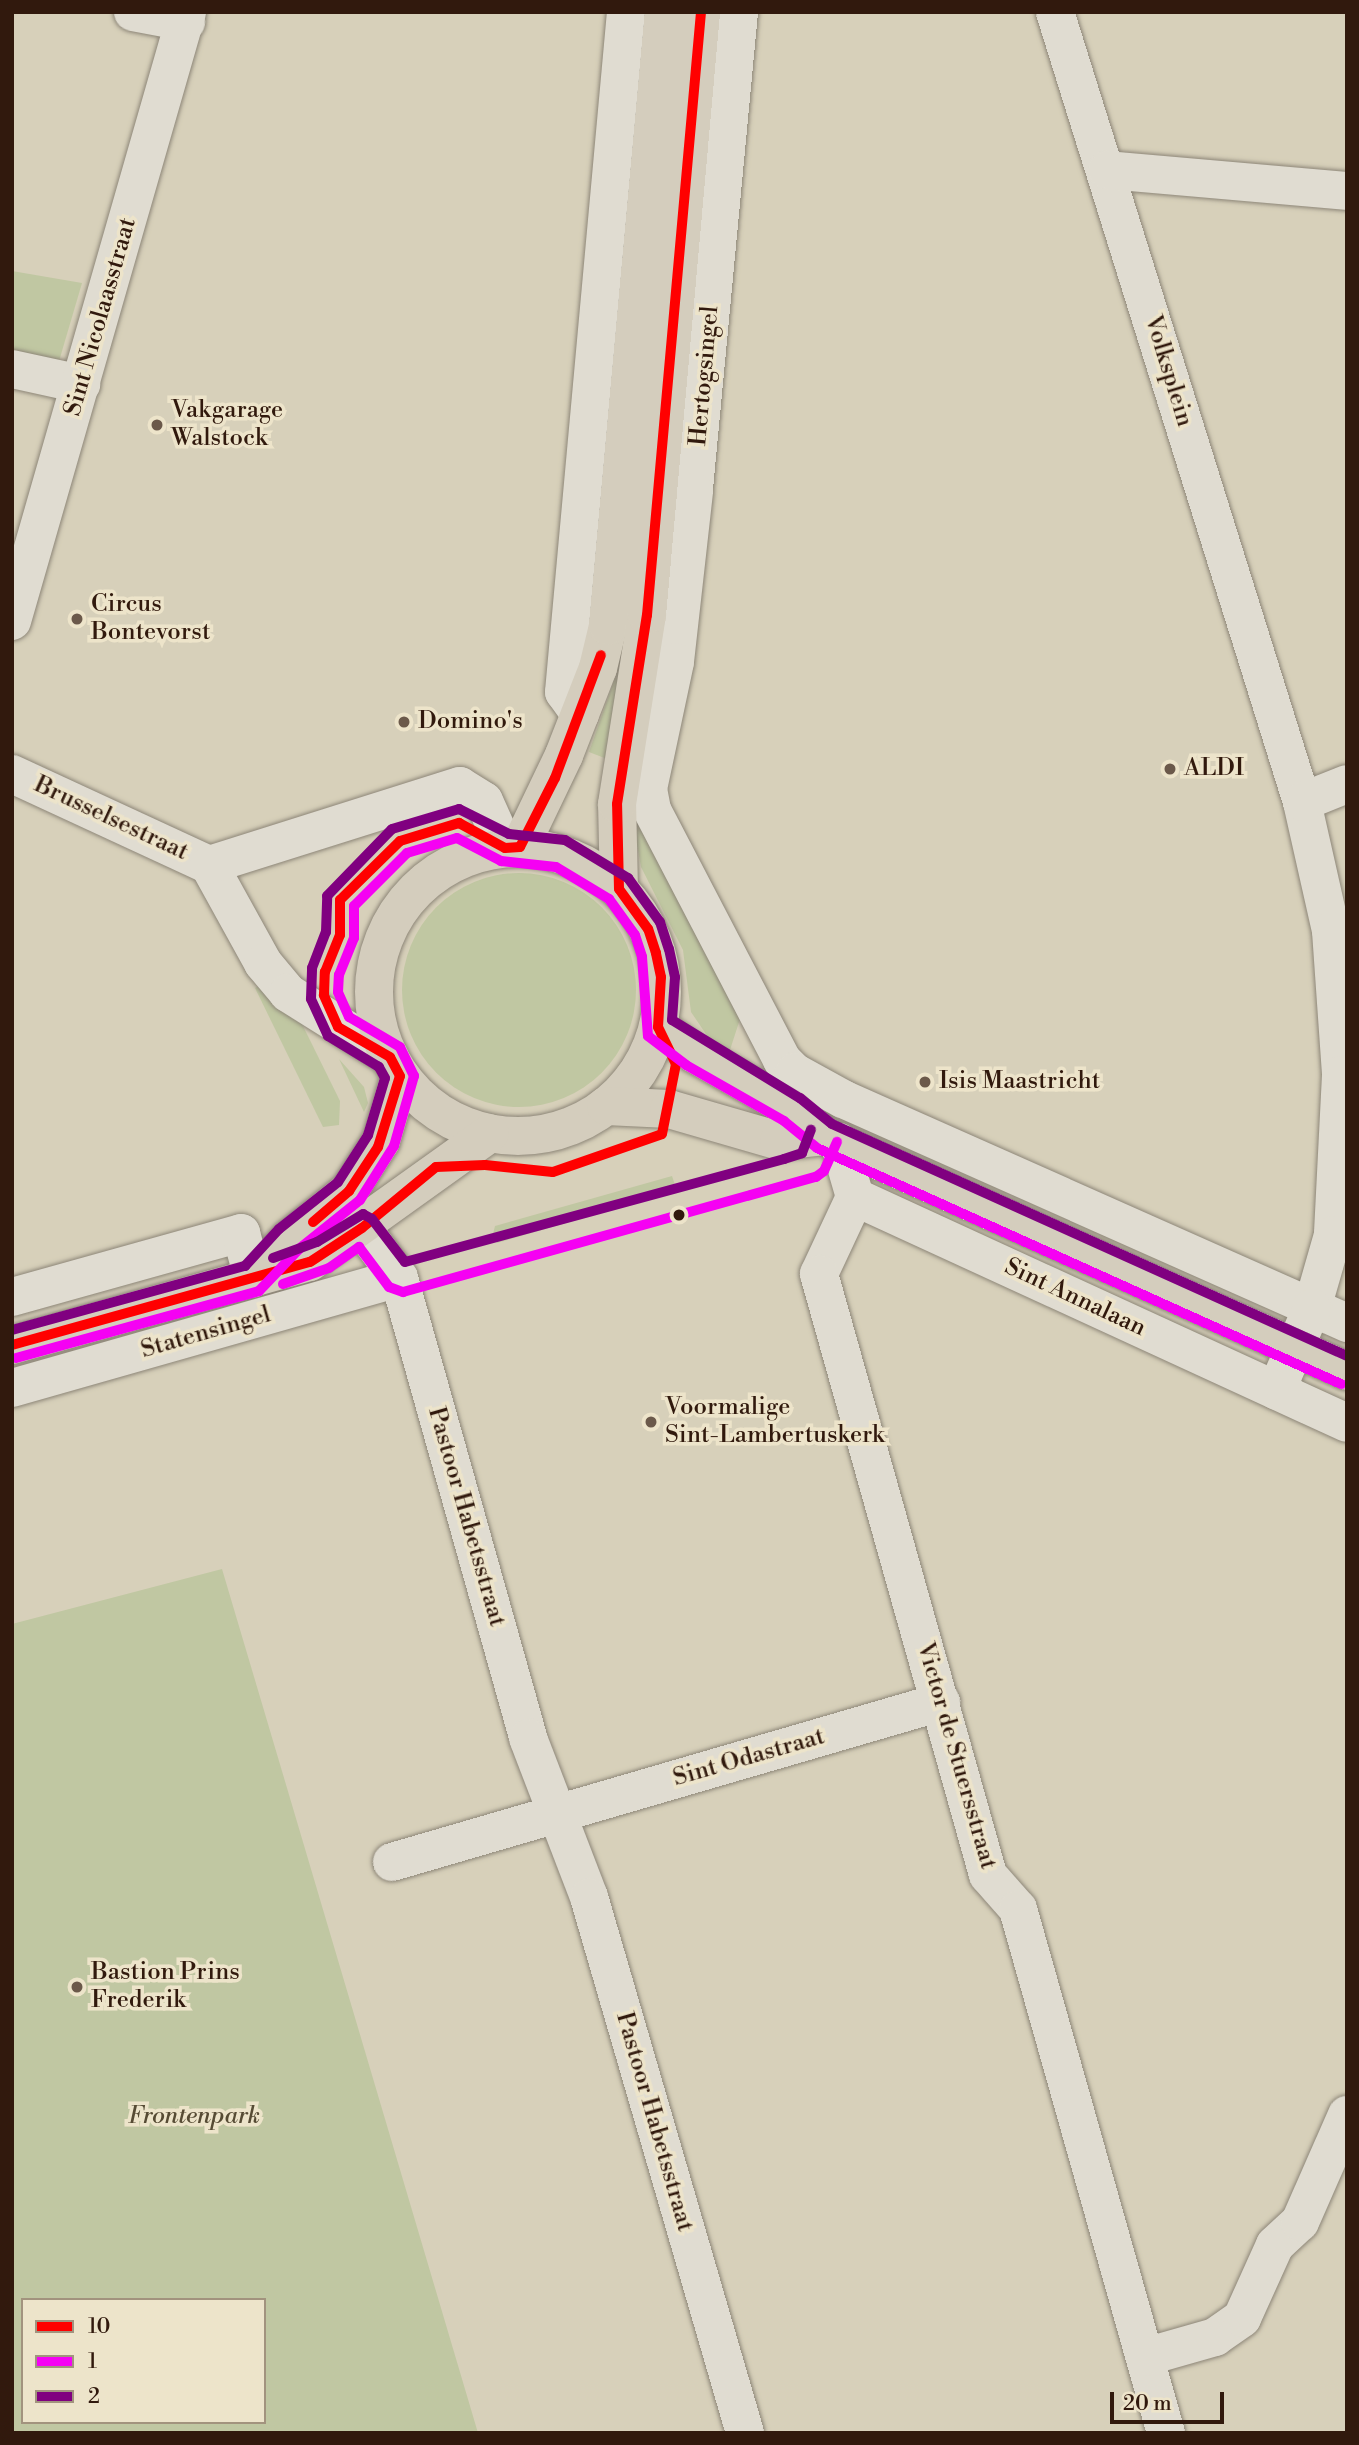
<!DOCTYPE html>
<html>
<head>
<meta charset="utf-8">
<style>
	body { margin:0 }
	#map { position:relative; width:1359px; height:2445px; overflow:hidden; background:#d7d0ba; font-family:"Libre Bodoni",serif }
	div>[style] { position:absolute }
	.green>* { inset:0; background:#c0c7a2 }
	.round { border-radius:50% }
	.roads { filter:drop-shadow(0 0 2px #8d8678) drop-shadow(0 0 2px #8d8678) }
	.minor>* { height:38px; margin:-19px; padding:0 19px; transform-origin:19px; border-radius:19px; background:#e0dcd1 }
	.major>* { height:38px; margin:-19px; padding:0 19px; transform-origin:19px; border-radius:19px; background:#d4cdbd }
	.major>.ring { margin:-19px; padding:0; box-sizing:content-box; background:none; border:38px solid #d4cdbd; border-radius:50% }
	.bus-1>* { height:10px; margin:-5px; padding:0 5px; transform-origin:5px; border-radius:5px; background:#f00 }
	.bus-2>* { height:10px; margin:-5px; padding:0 5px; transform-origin:5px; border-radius:5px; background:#f501f3 }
	.bus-3>* { height:10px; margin:-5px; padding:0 5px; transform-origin:5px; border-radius:5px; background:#800080 }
	.dots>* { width:19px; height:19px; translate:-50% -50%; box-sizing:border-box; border:4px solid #ede4ca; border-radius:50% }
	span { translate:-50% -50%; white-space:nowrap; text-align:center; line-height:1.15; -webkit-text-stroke:7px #ede4ca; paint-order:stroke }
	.street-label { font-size:24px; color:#31190d }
	.poi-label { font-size:24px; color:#31190d }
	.left { translate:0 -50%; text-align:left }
	.park-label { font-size:24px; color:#564b34; font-style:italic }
	.frame { position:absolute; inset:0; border:14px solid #31190d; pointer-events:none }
	.legend { position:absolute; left:21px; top:2298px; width:245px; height:126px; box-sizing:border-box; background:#ede4ca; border:2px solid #a2937e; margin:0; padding:9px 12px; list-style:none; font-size:21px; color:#31190d }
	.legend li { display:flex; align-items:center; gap:14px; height:35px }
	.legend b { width:35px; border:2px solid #a2937e }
	.scale { position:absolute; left:1110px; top:2392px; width:114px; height:32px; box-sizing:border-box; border:4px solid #31190d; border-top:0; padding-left:9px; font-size:21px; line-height:24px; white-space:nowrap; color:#31190d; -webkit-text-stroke:5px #ede4ca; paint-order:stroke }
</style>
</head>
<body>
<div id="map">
	<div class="green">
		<div style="clip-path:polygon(12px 271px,82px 283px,57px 368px,12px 358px)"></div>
		<div style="clip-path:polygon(615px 678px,620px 679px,607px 759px,589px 752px)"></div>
		<div style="clip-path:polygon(633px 822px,639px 824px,740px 1019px,729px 1053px,708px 1037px,691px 1012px,683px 950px,641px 867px)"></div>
		<div class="round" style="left:402px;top:873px;width:234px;height:234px"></div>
		<div style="clip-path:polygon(259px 986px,302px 1024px,340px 1101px,339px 1125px,323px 1127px,255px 988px)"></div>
		<div style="clip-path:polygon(339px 1059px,364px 1087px,368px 1103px,364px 1112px)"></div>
		<div style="clip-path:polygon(672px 1176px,677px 1191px,497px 1243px,493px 1234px,495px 1226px)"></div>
		<div style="clip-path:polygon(evenodd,222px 1569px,287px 1788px,478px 2433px,12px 2433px,12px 1624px,222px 1569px,23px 2300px,264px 2300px,264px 2422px,23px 2422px,23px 2300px)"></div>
	</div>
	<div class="roads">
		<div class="minor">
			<div style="left:133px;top:12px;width:54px;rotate:10.7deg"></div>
			<div style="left:739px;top:12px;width:482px;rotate:95.4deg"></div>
			<div style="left:694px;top:492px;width:171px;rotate:96.4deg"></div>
			<div style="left:675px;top:662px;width:130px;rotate:102deg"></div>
			<div style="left:648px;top:789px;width:21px;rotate:79deg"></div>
			<div style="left:652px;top:810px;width:282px;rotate:62.5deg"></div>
			<div style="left:782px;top:1060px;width:17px;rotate:45deg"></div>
			<div style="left:794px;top:1072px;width:56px;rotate:28.9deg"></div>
			<div style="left:843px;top:1099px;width:552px;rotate:23.96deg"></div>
			<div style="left:1055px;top:12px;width:828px;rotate:72.64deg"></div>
			<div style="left:1302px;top:802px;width:132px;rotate:77.3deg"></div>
			<div style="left:1331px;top:931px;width:144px;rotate:86deg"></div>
			<div style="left:1341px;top:1075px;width:160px;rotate:92.9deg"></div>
			<div style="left:1333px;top:1235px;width:76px;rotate:106deg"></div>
			<div style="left:1312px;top:1308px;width:90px;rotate:113.4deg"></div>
			<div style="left:1107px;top:170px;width:241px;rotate:5deg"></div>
			<div style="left:12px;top:369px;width:71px;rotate:12.3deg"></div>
			<div style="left:12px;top:621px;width:634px;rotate:-73.97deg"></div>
			<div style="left:580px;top:714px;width:27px;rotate:-126deg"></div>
			<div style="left:564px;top:692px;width:683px;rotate:-84.79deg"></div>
			<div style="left:12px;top:774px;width:217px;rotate:24.8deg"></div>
			<div style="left:209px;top:865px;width:112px;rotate:61.1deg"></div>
			<div style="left:263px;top:963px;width:39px;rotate:50deg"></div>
			<div style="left:288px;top:993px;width:120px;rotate:32.1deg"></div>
			<div style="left:1302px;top:802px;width:48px;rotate:-21.8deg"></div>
			<div style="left:209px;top:865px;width:263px;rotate:-17.5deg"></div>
			<div style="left:460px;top:786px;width:28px;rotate:32deg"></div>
			<div style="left:484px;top:801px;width:51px;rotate:65.9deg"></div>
			<div style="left:839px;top:1142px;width:57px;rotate:73.8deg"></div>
			<div style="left:855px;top:1197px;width:541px;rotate:24.67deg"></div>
			<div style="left:855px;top:1197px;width:85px;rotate:115.1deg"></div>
			<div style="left:819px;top:1274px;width:624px;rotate:74.29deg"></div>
			<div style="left:988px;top:1875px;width:45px;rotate:48.6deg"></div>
			<div style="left:1018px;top:1909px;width:544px;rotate:74.23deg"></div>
			<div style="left:362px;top:1228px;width:62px;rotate:53.5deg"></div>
			<div style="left:399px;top:1278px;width:478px;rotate:74.3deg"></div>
			<div style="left:528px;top:1738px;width:170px;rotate:69deg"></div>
			<div style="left:589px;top:1897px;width:558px;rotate:73.77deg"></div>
			<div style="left:12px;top:1297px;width:238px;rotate:-15.6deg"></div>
			<div style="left:241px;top:1233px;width:47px;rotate:75.1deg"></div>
			<div style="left:12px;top:1388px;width:402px;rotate:-15.9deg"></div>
			<div style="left:392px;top:1862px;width:572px;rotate:-16.25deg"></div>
			<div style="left:1145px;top:2357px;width:73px;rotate:-15.9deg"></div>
			<div style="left:1215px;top:2337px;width:33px;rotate:-35deg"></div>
			<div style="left:1242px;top:2318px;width:80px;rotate:-65.7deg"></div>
			<div style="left:1275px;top:2245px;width:34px;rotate:-43deg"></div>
			<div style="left:1300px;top:2222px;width:117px;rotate:-66.3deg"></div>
		</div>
		<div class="major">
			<div style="left:520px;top:847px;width:102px;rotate:-64.4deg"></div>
			<div style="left:564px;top:755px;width:93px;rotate:-68.7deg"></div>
			<div style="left:598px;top:668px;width:43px;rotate:-76.6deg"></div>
			<div style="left:608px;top:626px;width:617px;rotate:-84.79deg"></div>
			<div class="ring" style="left:374px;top:848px;width:250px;height:250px"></div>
			<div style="left:619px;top:889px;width:85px;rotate:-91.3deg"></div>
			<div style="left:617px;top:804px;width:191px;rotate:-81deg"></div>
			<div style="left:647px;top:615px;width:605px;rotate:-84.88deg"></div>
			<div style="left:658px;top:1027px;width:44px;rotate:36.6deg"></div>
			<div style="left:693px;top:1053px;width:114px;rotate:29.5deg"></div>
			<div style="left:792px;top:1109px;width:42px;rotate:40.2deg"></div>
			<div style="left:824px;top:1136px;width:573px;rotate:24.2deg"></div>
			<div style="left:606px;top:1106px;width:63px;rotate:2.7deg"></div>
			<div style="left:669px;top:1109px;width:115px;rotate:16.2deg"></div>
			<div style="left:779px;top:1141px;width:45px;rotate:-6.3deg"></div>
			<div style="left:253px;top:1278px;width:53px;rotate:-47.3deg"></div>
			<div style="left:289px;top:1239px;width:77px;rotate:-38.7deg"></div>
			<div style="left:349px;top:1191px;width:59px;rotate:-57.4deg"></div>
			<div style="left:381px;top:1141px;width:68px;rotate:-73.7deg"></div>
			<div style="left:12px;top:1345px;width:309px;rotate:-15.6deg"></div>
			<div style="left:310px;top:1262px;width:221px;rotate:-35.6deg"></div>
		</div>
	</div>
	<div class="bus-1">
		<div style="left:313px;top:1222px;width:48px;rotate:-40.7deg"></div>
		<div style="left:349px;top:1191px;width:53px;rotate:-56.6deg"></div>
		<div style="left:378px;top:1147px;width:74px;rotate:-72.8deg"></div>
		<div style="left:400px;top:1076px;width:21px;rotate:-118deg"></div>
		<div style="left:390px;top:1057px;width:60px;rotate:-150deg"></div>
		<div style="left:338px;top:1027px;width:35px;rotate:-114deg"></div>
		<div style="left:324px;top:995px;width:23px;rotate:-88deg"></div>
		<div style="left:325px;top:972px;width:40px;rotate:-68deg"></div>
		<div style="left:340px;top:935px;width:35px;rotate:-90deg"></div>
		<div style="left:340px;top:900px;width:84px;rotate:-44.5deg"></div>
		<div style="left:400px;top:841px;width:62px;rotate:-17deg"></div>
		<div style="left:459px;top:823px;width:52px;rotate:28.5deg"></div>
		<div style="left:505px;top:848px;width:15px;rotate:-4deg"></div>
		<div style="left:520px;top:847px;width:77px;rotate:-63.1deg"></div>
		<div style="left:555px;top:778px;width:131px;rotate:-69.5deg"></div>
		<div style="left:12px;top:1345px;width:309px;rotate:-15.6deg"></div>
		<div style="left:310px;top:1262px;width:62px;rotate:-33.2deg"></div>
		<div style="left:362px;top:1228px;width:96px;rotate:-39.5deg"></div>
		<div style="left:436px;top:1167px;width:49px;rotate:-2.3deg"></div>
		<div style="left:485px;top:1165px;width:68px;rotate:5.9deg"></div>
		<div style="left:553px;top:1172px;width:115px;rotate:-19.2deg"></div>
		<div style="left:662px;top:1134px;width:71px;rotate:-78.7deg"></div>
		<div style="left:676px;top:1064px;width:41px;rotate:-115.9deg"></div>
		<div style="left:658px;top:1027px;width:50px;rotate:-86.6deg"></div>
		<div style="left:661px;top:977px;width:25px;rotate:-102deg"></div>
		<div style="left:656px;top:953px;width:25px;rotate:-108deg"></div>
		<div style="left:648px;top:929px;width:49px;rotate:-125.9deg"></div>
		<div style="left:619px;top:889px;width:85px;rotate:-91.3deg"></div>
		<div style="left:617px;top:804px;width:191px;rotate:-81deg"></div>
		<div style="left:647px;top:615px;width:605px;rotate:-84.88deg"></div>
	</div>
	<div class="bus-2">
		<div style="left:283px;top:1284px;width:49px;rotate:-19.2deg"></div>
		<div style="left:329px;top:1268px;width:37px;rotate:-35deg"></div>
		<div style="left:359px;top:1247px;width:50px;rotate:53.1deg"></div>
		<div style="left:389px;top:1287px;width:15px;rotate:20deg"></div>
		<div style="left:403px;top:1292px;width:429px;rotate:-15.6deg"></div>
		<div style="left:816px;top:1177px;width:10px;rotate:-37deg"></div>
		<div style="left:824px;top:1171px;width:32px;rotate:-66deg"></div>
		<div style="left:16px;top:1358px;width:252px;rotate:-15.4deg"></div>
		<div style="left:259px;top:1291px;width:58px;rotate:-46.4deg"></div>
		<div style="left:299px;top:1249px;width:78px;rotate:-38.8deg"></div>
		<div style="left:360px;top:1200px;width:64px;rotate:-57.8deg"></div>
		<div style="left:394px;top:1146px;width:73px;rotate:-74.1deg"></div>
		<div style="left:414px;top:1076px;width:32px;rotate:-116deg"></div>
		<div style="left:400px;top:1047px;width:59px;rotate:-149.5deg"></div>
		<div style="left:349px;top:1017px;width:27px;rotate:-114deg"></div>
		<div style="left:338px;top:992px;width:17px;rotate:-87deg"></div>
		<div style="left:339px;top:975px;width:40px;rotate:-68deg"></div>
		<div style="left:354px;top:938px;width:32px;rotate:-90deg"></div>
		<div style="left:354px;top:906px;width:75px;rotate:-45deg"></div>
		<div style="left:407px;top:853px;width:52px;rotate:-16.7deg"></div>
		<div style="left:457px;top:838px;width:50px;rotate:27.6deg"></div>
		<div style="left:501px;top:861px;width:55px;rotate:6.2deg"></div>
		<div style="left:556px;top:867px;width:62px;rotate:31.1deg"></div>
		<div style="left:609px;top:899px;width:44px;rotate:54.2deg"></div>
		<div style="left:635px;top:935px;width:23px;rotate:72deg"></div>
		<div style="left:642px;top:957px;width:79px;rotate:85.7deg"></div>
		<div style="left:648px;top:1036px;width:48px;rotate:37.3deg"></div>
		<div style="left:686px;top:1065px;width:113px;rotate:29.7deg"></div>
		<div style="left:784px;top:1121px;width:43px;rotate:39.3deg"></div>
		<div style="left:817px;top:1148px;width:575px;rotate:24.25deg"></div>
	</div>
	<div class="bus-3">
		<div style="left:273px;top:1258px;width:47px;rotate:-20deg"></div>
		<div style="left:317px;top:1242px;width:54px;rotate:-31.3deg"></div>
		<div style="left:363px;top:1214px;width:10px;rotate:29deg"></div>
		<div style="left:372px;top:1219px;width:54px;rotate:52.5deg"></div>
		<div style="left:405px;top:1262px;width:393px;rotate:-15.2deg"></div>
		<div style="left:784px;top:1159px;width:19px;rotate:-18deg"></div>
		<div style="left:802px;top:1153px;width:25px;rotate:-69deg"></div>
		<div style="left:12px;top:1330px;width:242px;rotate:-15.4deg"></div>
		<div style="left:245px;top:1266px;width:50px;rotate:-47.4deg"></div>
		<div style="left:279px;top:1229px;width:75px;rotate:-38.5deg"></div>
		<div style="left:338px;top:1182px;width:56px;rotate:-57.4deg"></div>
		<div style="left:368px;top:1135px;width:59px;rotate:-73.4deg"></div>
		<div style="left:385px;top:1078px;width:13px;rotate:-119deg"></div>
		<div style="left:379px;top:1067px;width:60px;rotate:-148.7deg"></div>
		<div style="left:328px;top:1036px;width:41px;rotate:-114.7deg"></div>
		<div style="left:311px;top:999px;width:31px;rotate:-88deg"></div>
		<div style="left:312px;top:968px;width:39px;rotate:-69deg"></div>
		<div style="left:326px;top:932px;width:36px;rotate:-88deg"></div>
		<div style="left:327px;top:896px;width:93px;rotate:-45.9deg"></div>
		<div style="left:392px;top:829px;width:70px;rotate:-16.6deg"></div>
		<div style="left:459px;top:809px;width:56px;rotate:26.6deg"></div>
		<div style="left:509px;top:834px;width:56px;rotate:6.1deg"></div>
		<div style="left:565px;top:840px;width:74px;rotate:31.1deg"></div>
		<div style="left:628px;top:878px;width:54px;rotate:54deg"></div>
		<div style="left:660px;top:922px;width:28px;rotate:72deg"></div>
		<div style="left:669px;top:949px;width:29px;rotate:78deg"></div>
		<div style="left:675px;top:977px;width:43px;rotate:94deg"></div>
		<div style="left:672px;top:1020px;width:150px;rotate:31.4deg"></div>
		<div style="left:800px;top:1098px;width:41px;rotate:39.1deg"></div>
		<div style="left:832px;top:1124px;width:565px;rotate:24.25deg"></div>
	</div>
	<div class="dots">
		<div style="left:157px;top:425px;background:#6b594a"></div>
		<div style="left:77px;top:619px;background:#6b594a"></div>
		<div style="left:404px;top:722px;background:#6b594a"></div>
		<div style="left:1170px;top:769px;background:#6b594a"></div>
		<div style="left:925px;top:1082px;background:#6b594a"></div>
		<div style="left:679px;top:1215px;background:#31190d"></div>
		<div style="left:651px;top:1422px;background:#6b594a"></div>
		<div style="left:77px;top:1987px;background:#6b594a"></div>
	</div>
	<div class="street-label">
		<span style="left:101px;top:317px;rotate:-74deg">Sint Nicolaasstraat</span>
		<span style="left:1168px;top:371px;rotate:73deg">Volksplein</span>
		<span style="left:705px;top:376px;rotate:-85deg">Hertogsingel</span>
		<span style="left:111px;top:819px;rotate:25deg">Brusselsestraat</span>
		<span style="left:1075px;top:1298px;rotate:25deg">Sint Annalaan</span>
		<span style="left:206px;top:1333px;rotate:-16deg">Statensingel</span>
		<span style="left:466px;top:1517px;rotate:74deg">Pastoor Habetsstraat</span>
		<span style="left:956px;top:1756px;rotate:74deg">Victor de Stuersstraat</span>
		<span style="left:749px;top:1758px;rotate:-16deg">Sint Odastraat</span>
		<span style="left:654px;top:2122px;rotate:74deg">Pastoor Habetsstraat</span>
	</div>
	<div class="poi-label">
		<span class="left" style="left:171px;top:425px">Vakgarage<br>Walstock</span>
		<span class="left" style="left:91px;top:619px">Circus<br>Bontevorst</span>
		<span class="left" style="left:418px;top:722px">Domino's</span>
		<span class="left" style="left:1184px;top:769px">ALDI</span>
		<span class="left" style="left:939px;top:1082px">Isis Maastricht</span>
		<span class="left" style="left:665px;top:1422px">Voormalige<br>Sint-Lambertuskerk</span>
		<span class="left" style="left:91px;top:1987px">Bastion Prins<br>Frederik</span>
	</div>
	<div class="park-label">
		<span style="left:194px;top:2117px">Frontenpark</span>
	</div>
	<div class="frame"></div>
	<ul class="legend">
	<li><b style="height:9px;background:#f00"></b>10</li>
	<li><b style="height:9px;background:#f501f3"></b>1</li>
	<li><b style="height:9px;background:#800080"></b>2</li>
	</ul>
	<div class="scale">20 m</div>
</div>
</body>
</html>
